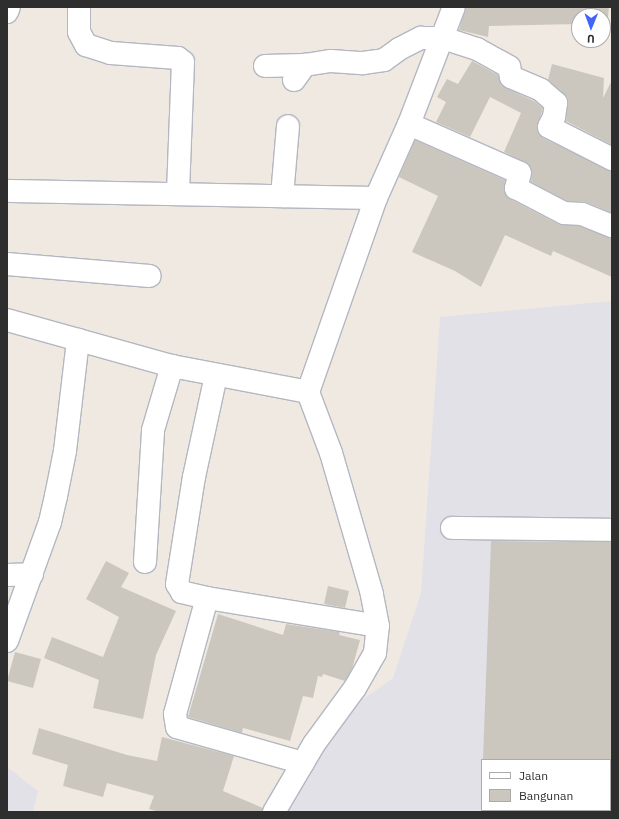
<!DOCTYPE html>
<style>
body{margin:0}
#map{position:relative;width:619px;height:819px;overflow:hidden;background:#efe9e1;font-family:"IBM Plex Sans",sans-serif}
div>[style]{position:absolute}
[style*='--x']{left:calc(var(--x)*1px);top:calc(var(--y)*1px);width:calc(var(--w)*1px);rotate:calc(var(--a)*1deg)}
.industrial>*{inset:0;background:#e3e1e8}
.building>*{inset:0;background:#cbc7bf}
.roads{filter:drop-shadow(1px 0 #b4b7c1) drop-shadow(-1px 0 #b4b7c1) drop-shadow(0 1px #b4b7c1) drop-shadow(0 -1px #b4b7c1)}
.minor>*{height:22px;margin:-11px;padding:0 11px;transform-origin:11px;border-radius:11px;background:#fff}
span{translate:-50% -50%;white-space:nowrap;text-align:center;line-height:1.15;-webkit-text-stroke:3px #fff;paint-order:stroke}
.frame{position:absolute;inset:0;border:8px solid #2e2e2e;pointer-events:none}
.legend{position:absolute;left:481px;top:759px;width:130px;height:52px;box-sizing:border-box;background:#fff;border:1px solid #ababab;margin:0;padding:5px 7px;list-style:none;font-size:12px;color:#2e2e2e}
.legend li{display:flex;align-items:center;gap:8px;height:20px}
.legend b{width:20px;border:1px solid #ababab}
.north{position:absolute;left:571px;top:8px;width:40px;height:40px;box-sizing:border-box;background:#fff;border:1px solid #ababab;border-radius:50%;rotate:181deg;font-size:11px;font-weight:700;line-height:16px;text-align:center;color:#2e2e2e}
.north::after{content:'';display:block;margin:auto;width:14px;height:18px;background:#4264fb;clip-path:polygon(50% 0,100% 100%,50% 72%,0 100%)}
</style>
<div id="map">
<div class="industrial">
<i style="clip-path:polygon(evenodd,612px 301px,612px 812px,279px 812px,329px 723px,393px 678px,421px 593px,440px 317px,612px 301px,482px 760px,610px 760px,610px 810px,482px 810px,482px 760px)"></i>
<i style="clip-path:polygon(7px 767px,38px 791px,33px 812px,7px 812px)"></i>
</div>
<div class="building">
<i style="clip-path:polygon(466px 7px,609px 7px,607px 26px,603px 26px,603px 16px,579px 16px,579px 24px,489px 26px,488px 37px,459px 30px)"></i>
<i style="clip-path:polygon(472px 61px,498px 75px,501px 85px,506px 88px,534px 101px,543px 108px,537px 127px,543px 138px,612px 171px,612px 213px,586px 202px,567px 201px,531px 182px,532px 171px,529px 165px,504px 152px,521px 113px,490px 97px,470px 137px,436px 122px,446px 102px,437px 97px,447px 79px,458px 84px)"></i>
<i style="clip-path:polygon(552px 64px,604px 78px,603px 98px,612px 80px,612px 145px,566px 121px,568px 98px,548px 80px)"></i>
<i style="clip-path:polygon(415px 140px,505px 180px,504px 191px,510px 199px,558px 224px,579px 226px,612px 238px,612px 277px,553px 251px,551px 256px,505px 235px,481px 287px,455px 271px,412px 252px,438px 196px,399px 177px)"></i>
<i style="clip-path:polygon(491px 541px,612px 542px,612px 760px,483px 760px)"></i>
<i style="clip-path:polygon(106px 561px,129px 573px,121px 587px,176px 611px,156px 655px,143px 719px,93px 708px,99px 680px,44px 658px,52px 637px,103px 657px,119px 617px,86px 599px)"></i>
<i style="clip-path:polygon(328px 586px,349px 591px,345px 608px,324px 604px)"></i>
<i style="clip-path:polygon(218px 614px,283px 635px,286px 624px,340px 632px,339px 635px,360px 640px,352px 669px,345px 681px,323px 674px,322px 677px,318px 676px,313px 698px,303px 696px,290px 741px,243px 728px,242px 733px,188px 717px)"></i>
<i style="clip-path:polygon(15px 652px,41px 659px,33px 688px,7px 681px)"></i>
<i style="clip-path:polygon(39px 728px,127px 755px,157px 761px,162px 737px,234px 756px,223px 791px,263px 808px,262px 812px,159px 812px,149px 809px,154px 796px,107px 783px,103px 797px,63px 786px,68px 765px,32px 754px)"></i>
</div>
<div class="roads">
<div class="minor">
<i style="--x:79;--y:7;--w:25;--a:90"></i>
<i style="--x:79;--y:32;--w:15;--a:62"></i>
<i style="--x:86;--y:45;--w:26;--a:18"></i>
<i style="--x:111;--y:53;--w:67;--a:4.3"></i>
<i style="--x:178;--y:58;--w:6;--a:39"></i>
<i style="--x:183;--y:62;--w:132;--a:92.2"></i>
<i style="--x:7;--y:12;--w:5;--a:-68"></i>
<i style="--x:265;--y:66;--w:40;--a:-1.4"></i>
<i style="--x:294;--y:80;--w:19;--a:-54"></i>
<i style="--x:305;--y:65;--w:26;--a:-9"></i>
<i style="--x:331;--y:61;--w:32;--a:4"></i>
<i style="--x:363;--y:63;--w:21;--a:-8"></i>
<i style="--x:384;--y:60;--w:19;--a:-36"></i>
<i style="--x:399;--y:49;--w:25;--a:-27"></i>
<i style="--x:421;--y:38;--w:22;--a:0"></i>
<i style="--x:443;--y:38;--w:36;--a:18"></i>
<i style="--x:477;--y:49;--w:37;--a:29"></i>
<i style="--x:509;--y:67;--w:10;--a:79"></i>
<i style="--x:511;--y:77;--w:33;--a:23"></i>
<i style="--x:541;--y:90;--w:20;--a:41"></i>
<i style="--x:556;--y:103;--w:14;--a:98"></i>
<i style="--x:554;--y:117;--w:11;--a:117"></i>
<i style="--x:549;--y:127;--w:71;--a:26.9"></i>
<i style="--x:409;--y:124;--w:121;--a:23.8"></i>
<i style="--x:520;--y:173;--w:16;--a:105"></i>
<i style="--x:516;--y:188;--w:54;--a:27.5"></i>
<i style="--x:564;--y:213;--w:18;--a:3"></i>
<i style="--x:582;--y:214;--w:32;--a:22"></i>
<i style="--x:7;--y:191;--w:369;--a:1.1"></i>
<i style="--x:282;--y:196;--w:70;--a:-85.1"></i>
<i style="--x:7;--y:264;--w:143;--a:4.8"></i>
<i style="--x:7;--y:320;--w:171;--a:15.6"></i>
<i style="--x:172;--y:366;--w:138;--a:10.8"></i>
<i style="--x:452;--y:528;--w:160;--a:0.7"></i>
<i style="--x:145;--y:562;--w:132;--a:-86.5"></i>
<i style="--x:153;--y:430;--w:67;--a:-73.5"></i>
<i style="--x:7;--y:575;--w:25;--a:-2"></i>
<i style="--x:207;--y:598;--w:26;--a:-167"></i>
<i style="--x:182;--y:592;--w:9;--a:-122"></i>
<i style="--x:177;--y:584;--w:108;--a:-81"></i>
<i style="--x:194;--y:477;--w:104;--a:-77.8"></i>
<i style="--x:7;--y:641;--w:127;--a:-70.1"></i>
<i style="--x:50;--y:522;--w:27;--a:-77"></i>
<i style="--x:56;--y:496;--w:46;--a:-78.7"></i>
<i style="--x:65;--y:451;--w:112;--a:-83.3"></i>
<i style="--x:303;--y:763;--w:131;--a:-164.1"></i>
<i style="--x:177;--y:727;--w:13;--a:-99"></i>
<i style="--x:175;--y:714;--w:120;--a:-74.6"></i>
<i style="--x:207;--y:598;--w:173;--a:9.3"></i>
<i style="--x:274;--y:812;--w:79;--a:-59.5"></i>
<i style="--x:314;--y:744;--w:69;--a:-53.8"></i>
<i style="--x:355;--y:688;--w:40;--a:-60.3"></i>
<i style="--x:375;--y:653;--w:27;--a:-84"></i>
<i style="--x:378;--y:626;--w:33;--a:-101"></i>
<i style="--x:372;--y:594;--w:147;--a:-106.2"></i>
<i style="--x:331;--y:453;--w:65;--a:-110.7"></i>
<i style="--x:308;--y:392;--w:206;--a:-70.7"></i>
<i style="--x:376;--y:198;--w:81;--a:-66"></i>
<i style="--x:409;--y:124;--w:125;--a:-69"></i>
</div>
</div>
<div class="frame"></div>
<ul class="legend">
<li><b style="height:5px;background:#fff"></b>Jalan</li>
<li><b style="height:11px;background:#cbc7bf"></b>Bangunan</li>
</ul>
<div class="north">U</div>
</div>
